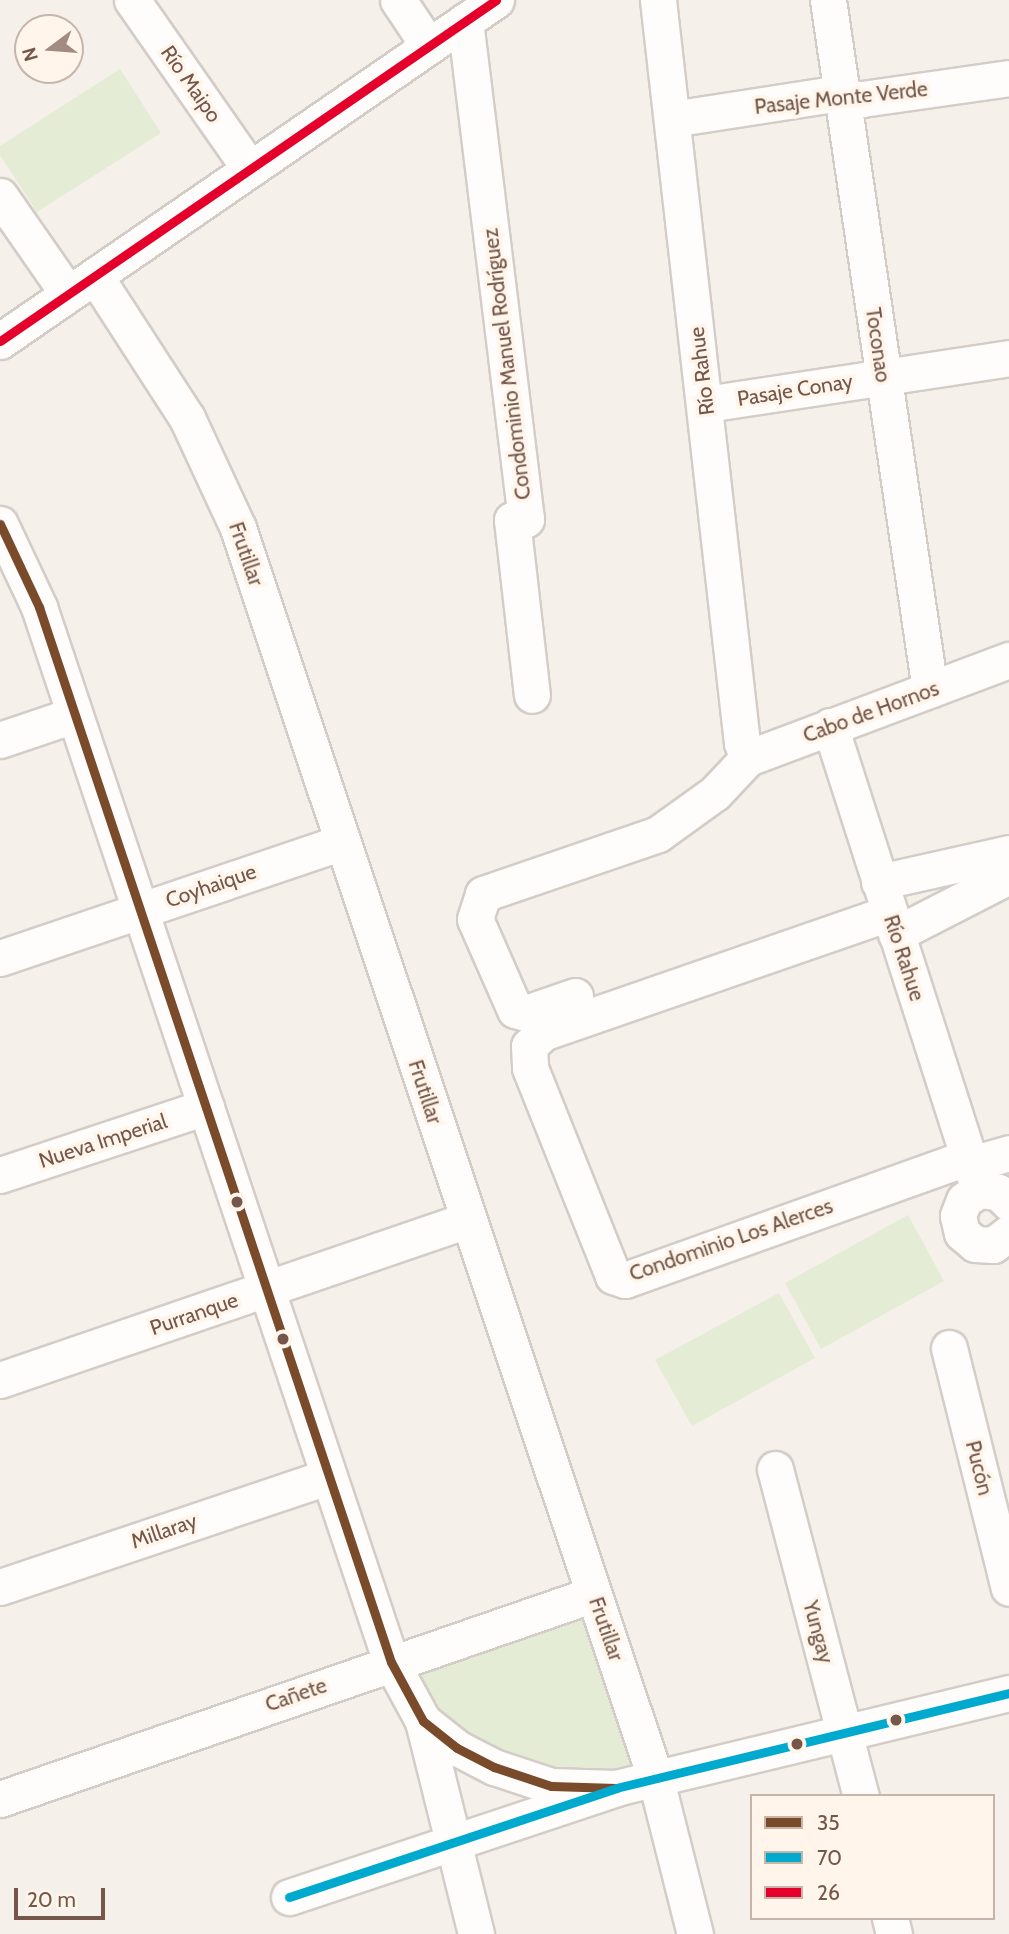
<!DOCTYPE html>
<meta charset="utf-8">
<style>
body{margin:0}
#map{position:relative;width:1009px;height:1934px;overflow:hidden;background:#f6f0ea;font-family:Cabin,sans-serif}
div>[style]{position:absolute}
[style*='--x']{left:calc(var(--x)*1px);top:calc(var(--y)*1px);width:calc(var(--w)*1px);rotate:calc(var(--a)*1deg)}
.green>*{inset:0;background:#e4ecd5}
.roads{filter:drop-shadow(2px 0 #d4ccc7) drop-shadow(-2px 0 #d4ccc7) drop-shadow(0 2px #d4ccc7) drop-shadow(0 -2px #d4ccc7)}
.minor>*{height:35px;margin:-17.5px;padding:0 17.5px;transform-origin:17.5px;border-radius:17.5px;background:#fefdfc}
.bus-1>*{height:9px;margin:-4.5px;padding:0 4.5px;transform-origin:4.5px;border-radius:4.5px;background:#7a4b2a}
.bus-2>*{height:9px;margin:-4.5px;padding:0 4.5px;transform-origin:4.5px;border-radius:4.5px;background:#00a9ce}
.bus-3>*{height:9px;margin:-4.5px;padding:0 4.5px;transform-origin:4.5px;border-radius:4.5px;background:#e4002b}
.dots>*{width:19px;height:19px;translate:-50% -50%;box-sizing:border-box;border:4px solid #fff5ea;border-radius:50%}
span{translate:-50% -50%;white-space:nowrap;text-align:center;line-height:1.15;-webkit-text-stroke:7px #fff5ea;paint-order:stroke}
.street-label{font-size:21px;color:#74564a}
.legend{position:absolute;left:750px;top:1794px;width:245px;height:126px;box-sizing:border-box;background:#fff5ea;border:2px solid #c7b5aa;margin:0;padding:9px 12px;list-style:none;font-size:21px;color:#74564a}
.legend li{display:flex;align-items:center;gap:14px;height:35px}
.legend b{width:35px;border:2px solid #c7b5aa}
.north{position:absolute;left:14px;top:14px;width:70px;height:70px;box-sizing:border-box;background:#fff5ea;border:2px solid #c7b5aa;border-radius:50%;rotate:254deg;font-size:19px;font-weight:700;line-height:28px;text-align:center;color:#74564a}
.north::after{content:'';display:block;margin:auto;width:24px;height:32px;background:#a28c82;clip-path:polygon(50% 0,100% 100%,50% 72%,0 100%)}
.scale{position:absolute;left:14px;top:1888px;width:91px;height:32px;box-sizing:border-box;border:4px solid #74564a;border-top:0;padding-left:9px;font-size:21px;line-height:24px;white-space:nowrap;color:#74564a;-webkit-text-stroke:5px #fff5ea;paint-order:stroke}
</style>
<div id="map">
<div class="green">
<i style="clip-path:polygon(120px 69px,161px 133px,37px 212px,0 155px,0 146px)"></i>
<i style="clip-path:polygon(908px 1215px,944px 1281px,821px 1349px,785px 1283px)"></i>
<i style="clip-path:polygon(779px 1293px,815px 1358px,692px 1426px,655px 1360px)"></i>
<i style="clip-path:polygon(587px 1610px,637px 1767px,562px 1774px,511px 1767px,459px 1734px,435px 1707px,420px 1677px,421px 1667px)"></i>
</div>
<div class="roads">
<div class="minor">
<i style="--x:132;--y:0;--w:206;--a:55.1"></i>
<i style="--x:398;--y:0;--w:54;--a:56.3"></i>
<i style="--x:658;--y:0;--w:748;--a:83.55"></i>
<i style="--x:742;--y:743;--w:16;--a:68"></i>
<i style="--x:748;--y:758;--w:279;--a:-20.6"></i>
<i style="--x:828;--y:0;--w:697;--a:81.59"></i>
<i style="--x:465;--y:21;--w:502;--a:83.02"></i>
<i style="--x:526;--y:519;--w:14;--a:176"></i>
<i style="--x:512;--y:520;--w:176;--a:83.5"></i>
<i style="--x:672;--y:119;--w:157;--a:-8.8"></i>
<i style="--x:827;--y:95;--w:35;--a:7"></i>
<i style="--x:862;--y:99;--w:148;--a:-8.1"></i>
<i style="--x:0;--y:196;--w:119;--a:55.2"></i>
<i style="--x:95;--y:276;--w:169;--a:57.1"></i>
<i style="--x:187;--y:418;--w:121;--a:65.1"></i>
<i style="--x:238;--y:528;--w:1320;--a:71.54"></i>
<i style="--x:656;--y:1780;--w:159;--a:75.8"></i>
<i style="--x:0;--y:341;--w:602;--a:-34.51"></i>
<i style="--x:706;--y:404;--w:306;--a:-8.6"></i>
<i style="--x:0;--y:524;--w:92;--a:64.8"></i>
<i style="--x:39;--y:607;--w:1112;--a:71.55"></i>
<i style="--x:391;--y:1662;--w:67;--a:61.5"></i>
<i style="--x:423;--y:1721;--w:43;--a:38.5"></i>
<i style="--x:457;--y:1748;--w:42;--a:27.2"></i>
<i style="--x:494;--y:1767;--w:60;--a:18.4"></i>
<i style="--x:551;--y:1786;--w:65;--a:1.8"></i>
<i style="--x:830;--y:726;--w:487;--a:72.2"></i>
<i style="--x:0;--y:740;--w:78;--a:-18.7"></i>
<i style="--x:879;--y:882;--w:133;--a:-12.6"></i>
<i style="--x:889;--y:913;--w:366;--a:160.9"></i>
<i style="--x:543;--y:1033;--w:19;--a:137"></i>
<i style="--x:529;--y:1046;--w:22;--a:87"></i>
<i style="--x:530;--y:1068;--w:224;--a:68.2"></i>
<i style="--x:613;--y:1276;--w:13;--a:18"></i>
<i style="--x:625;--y:1280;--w:365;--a:-19.7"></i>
<i style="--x:896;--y:934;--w:127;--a:-27.2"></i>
<i style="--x:0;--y:958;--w:361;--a:-18.7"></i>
<i style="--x:575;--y:996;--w:52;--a:160.9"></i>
<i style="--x:526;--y:1013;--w:11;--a:-165"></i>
<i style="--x:515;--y:1010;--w:99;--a:-113.7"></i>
<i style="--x:475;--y:919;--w:26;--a:-72"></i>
<i style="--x:483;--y:894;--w:185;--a:-18.9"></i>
<i style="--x:658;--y:834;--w:70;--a:-35.7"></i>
<i style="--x:715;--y:793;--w:48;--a:-46.7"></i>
<i style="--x:971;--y:1164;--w:40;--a:-16"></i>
<i style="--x:0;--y:1175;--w:217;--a:-18.3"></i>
<i style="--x:1009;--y:1203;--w:16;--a:-135"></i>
<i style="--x:998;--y:1192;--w:19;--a:-174"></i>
<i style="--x:979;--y:1190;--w:18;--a:146"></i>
<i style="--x:964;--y:1200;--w:17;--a:111"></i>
<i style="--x:958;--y:1216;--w:17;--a:77"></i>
<i style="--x:962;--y:1233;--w:17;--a:40"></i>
<i style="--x:975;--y:1244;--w:18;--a:3"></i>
<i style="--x:993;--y:1245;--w:20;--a:-37"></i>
<i style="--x:949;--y:1348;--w:247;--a:76"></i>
<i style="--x:0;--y:1380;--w:495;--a:-18.9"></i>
<i style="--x:775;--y:1469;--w:338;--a:75.3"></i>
<i style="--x:0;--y:1587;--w:347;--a:-18.6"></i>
<i style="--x:423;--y:1721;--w:219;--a:76"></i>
<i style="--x:0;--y:1799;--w:628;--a:-19.04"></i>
<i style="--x:289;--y:1897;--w:345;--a:-18.4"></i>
<i style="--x:616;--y:1788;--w:404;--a:-13.6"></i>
<i style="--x:890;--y:1918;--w:16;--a:76"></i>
</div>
</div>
<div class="bus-1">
<i style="--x:0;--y:524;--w:92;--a:64.8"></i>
<i style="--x:39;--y:607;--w:1112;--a:71.55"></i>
<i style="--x:391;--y:1662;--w:67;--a:61.5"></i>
<i style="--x:423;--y:1721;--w:43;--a:38.5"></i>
<i style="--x:457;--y:1748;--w:42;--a:27.2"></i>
<i style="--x:494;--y:1767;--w:60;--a:18.4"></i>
<i style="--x:551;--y:1786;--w:65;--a:1.8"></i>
</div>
<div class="bus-2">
<i style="--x:289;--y:1897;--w:345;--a:-18.4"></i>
<i style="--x:616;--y:1788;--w:404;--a:-13.6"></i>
</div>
<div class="bus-3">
<i style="--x:0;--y:341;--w:602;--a:-34.51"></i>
</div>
<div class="dots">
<i style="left:237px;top:1202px;background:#74564a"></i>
<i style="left:283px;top:1339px;background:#74564a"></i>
<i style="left:896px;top:1720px;background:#74564a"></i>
<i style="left:797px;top:1744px;background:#74564a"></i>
</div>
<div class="street-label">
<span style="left:191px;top:84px;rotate:55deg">Río Maipo</span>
<span style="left:841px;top:98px;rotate:-6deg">Pasaje Monte Verde</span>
<span style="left:878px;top:345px;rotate:82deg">Toconao</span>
<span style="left:507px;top:364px;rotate:-97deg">Condominio Manuel Rodríguez</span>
<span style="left:702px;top:371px;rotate:-97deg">Río Rahue</span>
<span style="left:795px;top:390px;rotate:-9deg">Pasaje Conay</span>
<span style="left:246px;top:554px;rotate:71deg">Frutillar</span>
<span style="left:871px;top:712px;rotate:-20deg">Cabo de Hornos</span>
<span style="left:211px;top:886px;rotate:-19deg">Coyhaique</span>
<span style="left:904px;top:958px;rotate:72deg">Río Rahue</span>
<span style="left:425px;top:1092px;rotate:72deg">Frutillar</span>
<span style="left:103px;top:1141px;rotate:-18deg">Nueva Imperial</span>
<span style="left:731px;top:1240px;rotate:-19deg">Condominio Los Alerces</span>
<span style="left:194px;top:1314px;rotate:-19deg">Purranque</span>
<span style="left:979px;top:1468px;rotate:76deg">Pucón</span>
<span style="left:164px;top:1531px;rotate:-19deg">Millaray</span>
<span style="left:606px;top:1629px;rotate:71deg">Frutillar</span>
<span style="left:818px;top:1632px;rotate:75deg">Yungay</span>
<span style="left:296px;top:1695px;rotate:-19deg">Cañete</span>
</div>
<ul class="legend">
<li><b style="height:9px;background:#7a4b2a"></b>35</li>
<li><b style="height:9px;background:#00a9ce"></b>70</li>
<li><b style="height:9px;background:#e4002b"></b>26</li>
</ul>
<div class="north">N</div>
<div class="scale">20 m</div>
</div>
